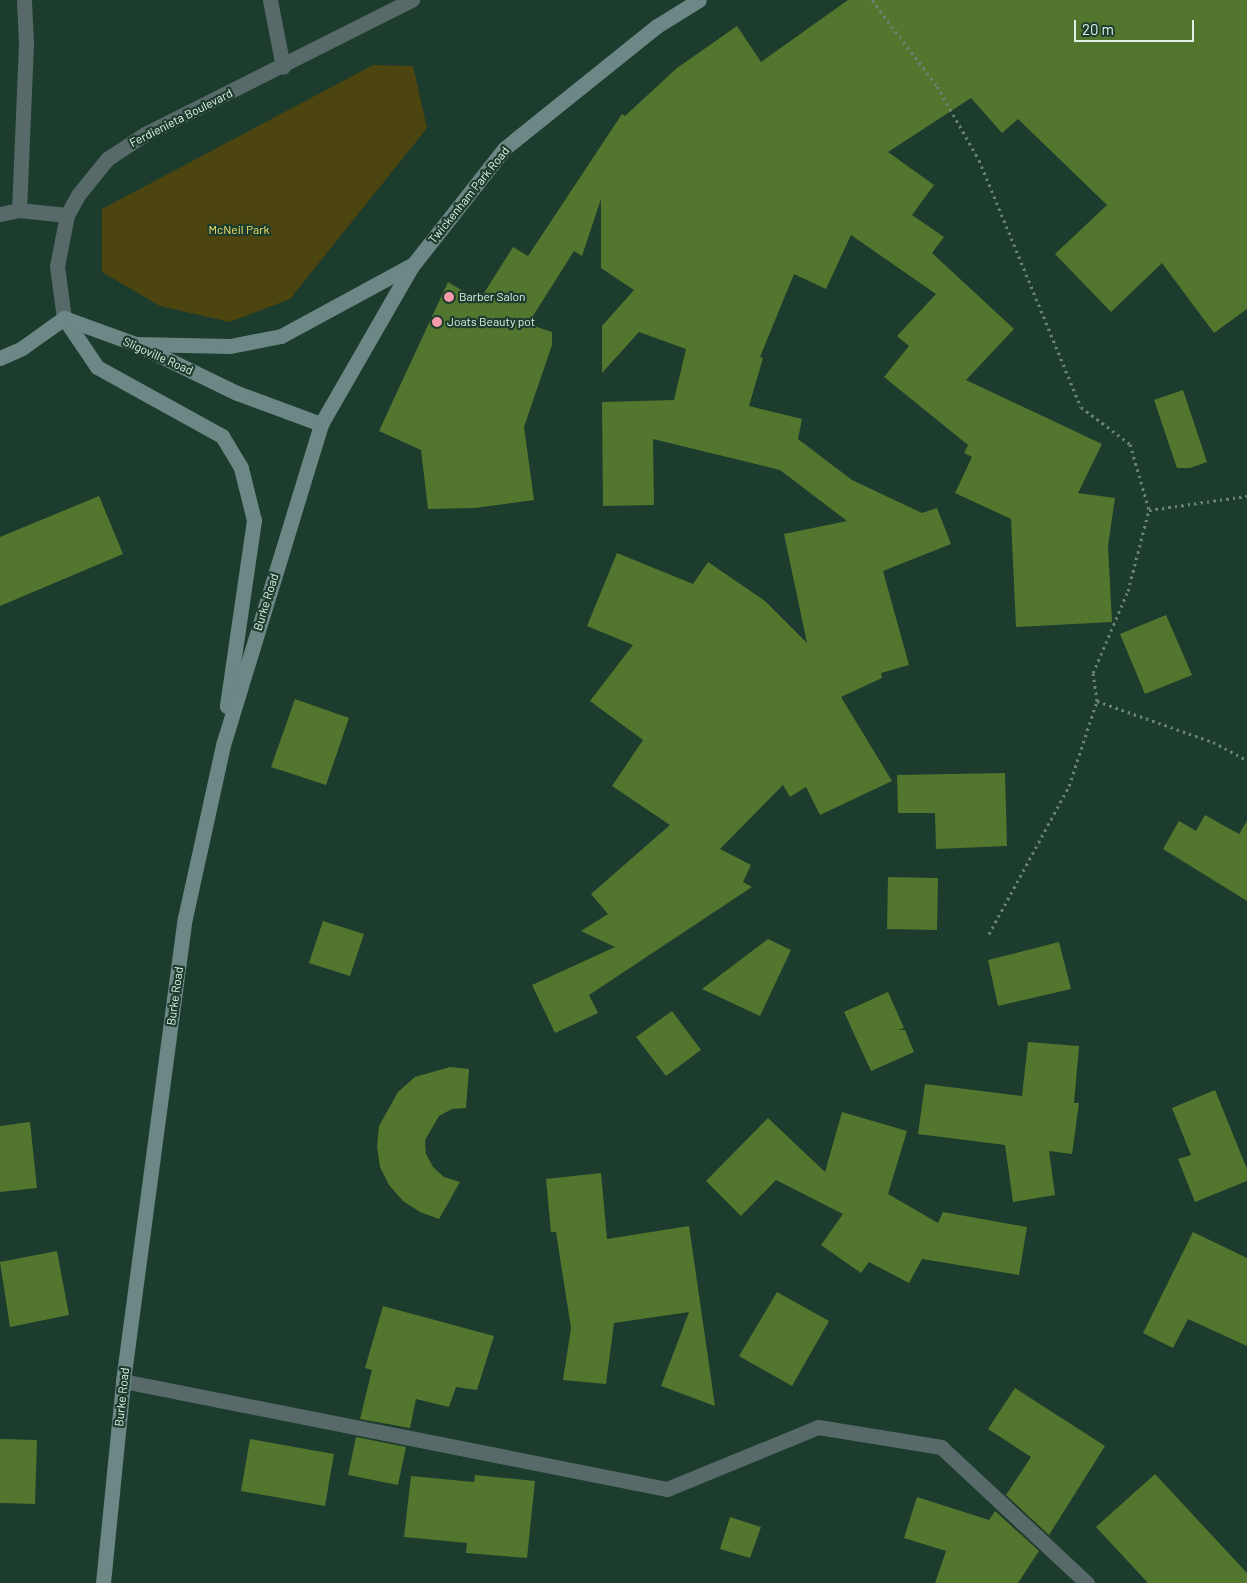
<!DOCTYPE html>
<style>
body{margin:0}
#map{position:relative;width:1247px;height:1583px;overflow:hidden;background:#1c3c2d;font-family:Barlow,sans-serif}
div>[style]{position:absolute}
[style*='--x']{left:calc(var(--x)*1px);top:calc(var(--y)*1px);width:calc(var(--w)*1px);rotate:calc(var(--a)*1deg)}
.green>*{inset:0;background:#4d4510}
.building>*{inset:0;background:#52762e}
.path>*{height:3px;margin-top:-1.5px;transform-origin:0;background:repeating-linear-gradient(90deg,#698376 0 2.5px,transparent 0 6.5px)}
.lane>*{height:15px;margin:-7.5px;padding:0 7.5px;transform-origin:7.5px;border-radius:7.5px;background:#586969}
.street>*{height:15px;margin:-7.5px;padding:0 7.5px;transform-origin:7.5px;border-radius:7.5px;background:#586969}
.secondary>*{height:15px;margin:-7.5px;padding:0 7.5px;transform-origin:7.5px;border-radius:7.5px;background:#6b8786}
.dots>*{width:14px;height:14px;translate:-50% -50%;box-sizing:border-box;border:2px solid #1c3c2d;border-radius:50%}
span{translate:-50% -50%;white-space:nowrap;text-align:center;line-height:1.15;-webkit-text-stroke:4.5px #1c3c2d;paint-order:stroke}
.street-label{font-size:12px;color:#dff1e7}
.park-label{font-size:12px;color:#f2e06a}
.poi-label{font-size:12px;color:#dff1e7}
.left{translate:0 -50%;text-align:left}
.scale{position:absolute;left:1074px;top:20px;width:120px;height:22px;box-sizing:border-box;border:2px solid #dff1e7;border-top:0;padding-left:6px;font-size:15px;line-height:18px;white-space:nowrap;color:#dff1e7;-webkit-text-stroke:4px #1c3c2d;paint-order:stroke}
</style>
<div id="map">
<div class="green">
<i style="clip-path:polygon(373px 65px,413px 66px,427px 128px,290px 299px,230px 322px,160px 306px,102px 272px,102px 209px)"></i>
</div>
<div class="building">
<i style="clip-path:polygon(848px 0,1247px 0,1247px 309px,1214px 333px,1162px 263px,1111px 312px,1055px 254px,1107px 205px,1018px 119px,1002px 133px,971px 98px,888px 152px,934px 185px,912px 215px,944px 237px,932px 253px,1014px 329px,966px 380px,1102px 444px,1078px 493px,1115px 498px,1108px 546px,1112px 622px,1016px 627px,1011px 519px,955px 493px,972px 457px,964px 453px,968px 445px,884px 377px,909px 346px,897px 336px,936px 294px,851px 235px,826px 289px,794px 274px,760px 357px,763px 358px,749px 406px,802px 419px,798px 439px,852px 480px,922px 513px,937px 508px,951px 544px,883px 571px,909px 665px,881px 673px,882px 678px,841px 697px,892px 781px,820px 815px,806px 787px,790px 797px,783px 785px,720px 849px,751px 865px,743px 882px,752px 887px,589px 995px,598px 1013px,555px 1033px,532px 985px,615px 947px,581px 931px,608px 914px,591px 894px,670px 825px,612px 786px,643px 740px,590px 701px,633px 645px,587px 626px,617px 553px,693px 584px,708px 562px,765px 601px,807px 643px,784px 534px,847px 521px,780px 470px,653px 439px,654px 505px,603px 506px,602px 402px,674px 400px,686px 349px,639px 332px,602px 373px,602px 326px,634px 290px,601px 268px,601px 199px,582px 256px,574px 251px,528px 324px,552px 332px,552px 345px,524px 427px,534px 500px,475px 508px,428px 509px,421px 450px,379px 431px,448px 282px,479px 301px,513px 247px,528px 256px,622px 114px,625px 116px,677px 68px,737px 26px,761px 62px)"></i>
<i style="clip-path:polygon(1183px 390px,1207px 462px,1190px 468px,1177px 468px,1154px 400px)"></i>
<i style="clip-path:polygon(99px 496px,123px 554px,0 606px,0 537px)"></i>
<i style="clip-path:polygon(1166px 615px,1192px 675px,1145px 694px,1120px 634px)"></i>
<i style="clip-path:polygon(295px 699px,349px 718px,326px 785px,271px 767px)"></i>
<i style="clip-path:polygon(1005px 773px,1007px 846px,936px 849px,935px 813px,898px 813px,897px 775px)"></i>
<i style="clip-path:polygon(1205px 815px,1239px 834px,1247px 821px,1247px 901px,1163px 849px,1179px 821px,1196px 831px)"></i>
<i style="clip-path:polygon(888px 877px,938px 878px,937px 930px,887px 929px)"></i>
<i style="clip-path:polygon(323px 921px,364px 934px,350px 976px,309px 963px)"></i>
<i style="clip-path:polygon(768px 939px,791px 950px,760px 1016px,702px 989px)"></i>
<i style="clip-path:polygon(1059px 942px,1071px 989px,998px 1006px,988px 960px)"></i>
<i style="clip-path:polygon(888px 992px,904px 1028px,899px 1030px,905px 1030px,914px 1052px,871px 1071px,844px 1012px)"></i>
<i style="clip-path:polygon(672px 1011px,701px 1050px,666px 1076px,636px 1037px)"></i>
<i style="clip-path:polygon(1028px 1042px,1079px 1046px,1074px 1103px,1079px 1103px,1072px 1154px,1049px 1151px,1055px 1195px,1013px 1202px,1005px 1145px,918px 1134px,925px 1084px,1022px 1096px)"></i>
<i style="clip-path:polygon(450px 1067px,469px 1069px,466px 1108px,452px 1109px,439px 1116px,425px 1140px,426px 1154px,433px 1167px,444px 1177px,460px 1182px,439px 1219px,420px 1212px,403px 1201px,389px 1185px,380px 1167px,377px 1147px,379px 1126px,398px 1092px,415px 1077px)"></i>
<i style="clip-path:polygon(1215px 1090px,1247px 1169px,1247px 1181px,1195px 1202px,1178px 1159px,1191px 1155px,1172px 1108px)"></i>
<i style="clip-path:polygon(842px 1112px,907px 1131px,888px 1194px,938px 1223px,943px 1212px,1027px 1227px,1019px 1275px,922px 1259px,909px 1283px,869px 1262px,861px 1273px,821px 1245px,843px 1214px,776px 1180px,741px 1216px,706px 1181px,768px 1118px,825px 1172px)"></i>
<i style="clip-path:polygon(30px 1122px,37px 1188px,0 1192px,0 1126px)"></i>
<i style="clip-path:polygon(601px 1173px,607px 1239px,689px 1226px,715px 1406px,661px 1386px,689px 1312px,614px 1323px,606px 1384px,563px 1380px,571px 1328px,556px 1232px,551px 1232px,546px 1179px)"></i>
<i style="clip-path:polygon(1193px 1232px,1247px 1258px,1247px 1346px,1188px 1319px,1173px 1348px,1143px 1333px)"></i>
<i style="clip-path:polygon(57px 1251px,69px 1315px,10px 1327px,0 1262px)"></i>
<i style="clip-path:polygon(777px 1292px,829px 1321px,792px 1386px,739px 1356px)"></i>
<i style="clip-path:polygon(383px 1306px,494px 1336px,477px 1390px,456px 1387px,449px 1407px,416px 1399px,410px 1428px,360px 1419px,372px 1370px,365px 1368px)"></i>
<i style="clip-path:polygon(1015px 1388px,1105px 1446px,1049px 1535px,1006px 1495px,1031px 1457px,988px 1429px)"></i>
<i style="clip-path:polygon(356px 1437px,406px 1447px,398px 1485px,348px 1475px)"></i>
<i style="clip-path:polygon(0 1439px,37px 1440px,35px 1504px,0 1503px)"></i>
<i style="clip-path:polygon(250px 1439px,334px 1454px,325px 1506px,241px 1491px)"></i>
<i style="clip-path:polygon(1155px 1474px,1247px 1573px,1247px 1583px,1148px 1583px,1096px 1527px)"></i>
<i style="clip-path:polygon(475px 1475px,535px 1481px,527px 1558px,466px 1553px,467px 1543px,404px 1537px,411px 1476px,474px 1482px)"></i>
<i style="clip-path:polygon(917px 1497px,989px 1520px,995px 1511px,1039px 1551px,1018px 1583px,935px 1583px,946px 1551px,904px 1538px)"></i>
<i style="clip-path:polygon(730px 1517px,761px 1527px,750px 1558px,720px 1549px)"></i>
</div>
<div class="path">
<i style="--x:872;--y:0;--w:108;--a:52.9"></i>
<i style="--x:937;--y:86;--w:85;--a:60.4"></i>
<i style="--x:979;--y:160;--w:267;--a:67.6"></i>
<i style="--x:1081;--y:407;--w:61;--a:37.1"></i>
<i style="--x:1130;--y:444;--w:69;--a:73.9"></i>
<i style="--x:1149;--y:510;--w:99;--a:-8.1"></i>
<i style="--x:1097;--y:701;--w:123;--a:19.5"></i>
<i style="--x:1213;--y:742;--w:38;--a:28"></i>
<i style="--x:989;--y:934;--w:168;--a:-61.6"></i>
<i style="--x:1069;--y:786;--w:89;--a:-71.8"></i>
<i style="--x:1097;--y:701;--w:28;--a:-98"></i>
<i style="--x:1093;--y:673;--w:89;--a:-66.9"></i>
<i style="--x:1128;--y:591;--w:84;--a:-75.5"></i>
</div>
<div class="lane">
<i style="--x:19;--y:210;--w:167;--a:-87.6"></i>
<i style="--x:26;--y:43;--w:43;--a:-92.7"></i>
<i style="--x:0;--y:214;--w:19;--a:-12"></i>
<i style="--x:19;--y:210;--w:48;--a:5.9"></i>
</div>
<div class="street">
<i style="--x:270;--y:0;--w:68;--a:79"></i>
<i style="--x:64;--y:318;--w:52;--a:-97.7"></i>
<i style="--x:57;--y:266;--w:52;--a:-78.9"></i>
<i style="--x:67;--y:215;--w:23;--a:-61"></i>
<i style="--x:78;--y:195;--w:46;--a:-51.1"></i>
<i style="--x:107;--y:159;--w:45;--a:-33.3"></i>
<i style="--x:145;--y:134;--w:299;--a:-26.7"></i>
<i style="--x:123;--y:1381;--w:555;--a:11.23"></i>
<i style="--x:667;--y:1489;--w:163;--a:-22.3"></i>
<i style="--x:818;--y:1427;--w:125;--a:9.2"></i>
<i style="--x:941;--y:1447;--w:200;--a:43"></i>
</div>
<div class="secondary">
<i style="--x:64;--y:318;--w:59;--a:56"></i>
<i style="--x:97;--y:367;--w:143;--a:28.9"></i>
<i style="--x:222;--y:436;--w:37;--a:59"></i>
<i style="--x:241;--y:468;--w:54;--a:76"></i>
<i style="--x:254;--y:520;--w:188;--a:98.3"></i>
<i style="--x:64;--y:318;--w:77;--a:19.9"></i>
<i style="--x:136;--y:344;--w:112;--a:25.9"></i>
<i style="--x:237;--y:393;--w:90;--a:20.3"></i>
<i style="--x:136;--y:344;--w:94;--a:1.2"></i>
<i style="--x:230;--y:346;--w:52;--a:-11.1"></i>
<i style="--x:281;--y:336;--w:147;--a:-28.5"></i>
<i style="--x:0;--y:358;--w:24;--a:-24"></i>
<i style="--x:22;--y:348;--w:52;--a:-35.5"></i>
<i style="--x:103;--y:1583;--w:203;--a:-84.3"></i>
<i style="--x:123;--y:1381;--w:467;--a:-82.4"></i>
<i style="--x:185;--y:918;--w:177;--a:-77.6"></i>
<i style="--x:223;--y:745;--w:336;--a:-73"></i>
<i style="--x:321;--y:424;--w:182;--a:-60.1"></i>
<i style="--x:412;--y:266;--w:150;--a:-51.8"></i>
<i style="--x:505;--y:148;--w:195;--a:-38.8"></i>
<i style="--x:657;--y:26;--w:49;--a:-31.8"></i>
</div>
<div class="dots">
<i style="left:449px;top:297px;background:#f39aab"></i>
<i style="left:437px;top:322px;background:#f39aab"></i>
</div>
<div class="street-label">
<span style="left:181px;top:118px;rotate:-27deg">Ferdienieta Boulevard</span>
<span style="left:469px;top:195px;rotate:-51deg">Twickenham Park Road</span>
<span style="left:158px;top:356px;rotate:24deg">Sligoville Road</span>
<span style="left:266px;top:602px;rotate:-73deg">Burke Road</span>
<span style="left:175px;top:996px;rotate:-82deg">Burke Road</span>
<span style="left:122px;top:1397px;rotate:-84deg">Burke Road</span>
</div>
<div class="park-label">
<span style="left:239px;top:230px">McNeil Park</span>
</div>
<div class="poi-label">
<span class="left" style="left:459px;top:297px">Barber Salon</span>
<span class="left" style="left:447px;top:322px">Joats Beauty pot</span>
</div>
<div class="scale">20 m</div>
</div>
